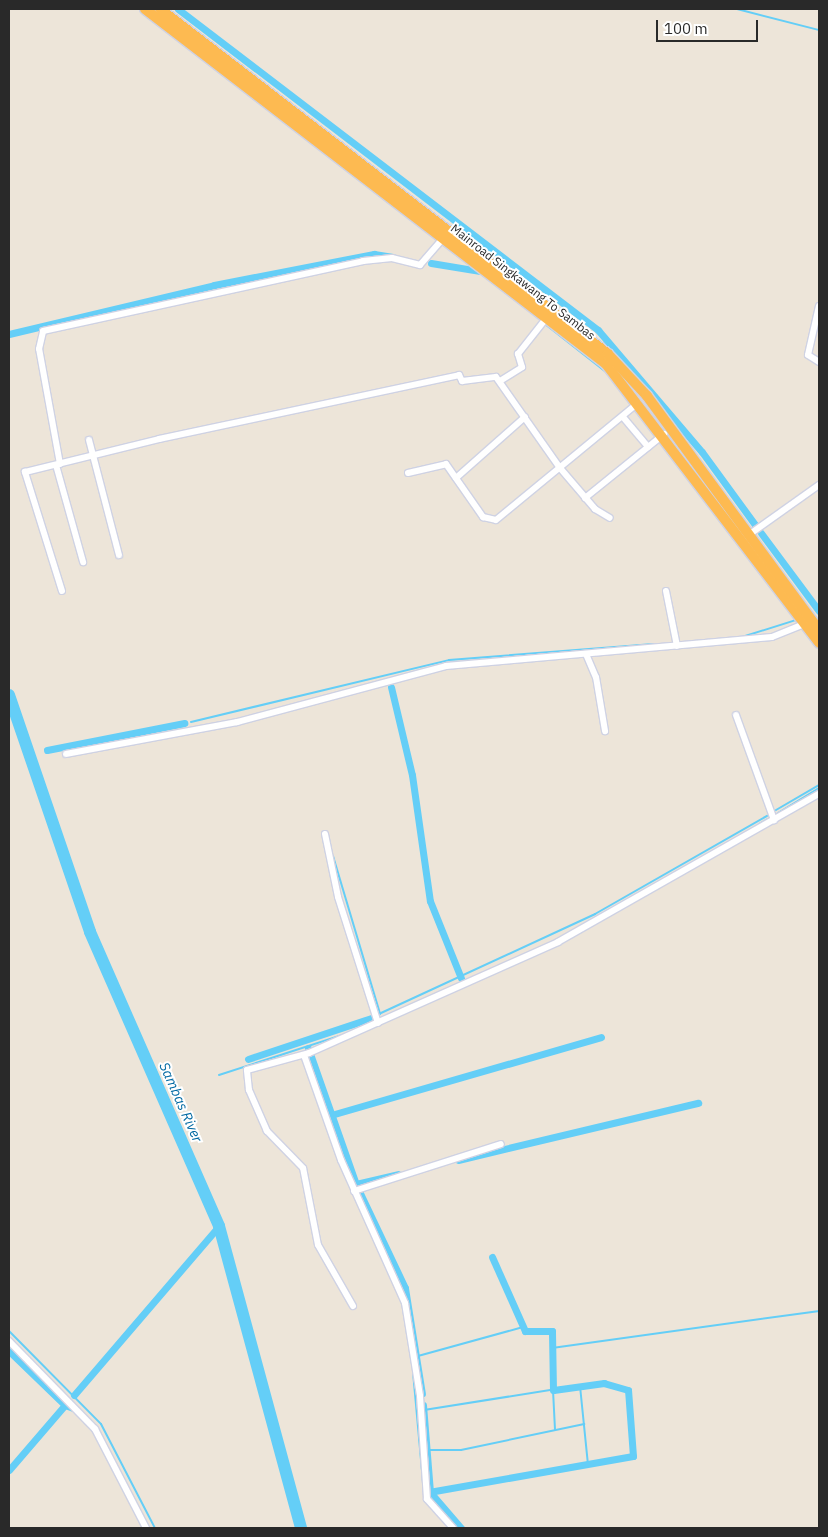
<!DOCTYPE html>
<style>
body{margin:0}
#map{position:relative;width:828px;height:1537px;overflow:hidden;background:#ede5d9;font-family:"IBM Plex Sans",sans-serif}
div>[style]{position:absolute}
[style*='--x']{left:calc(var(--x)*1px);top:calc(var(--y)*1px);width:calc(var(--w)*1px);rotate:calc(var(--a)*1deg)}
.stream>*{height:2px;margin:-1px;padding:0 1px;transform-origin:1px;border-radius:1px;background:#64cef7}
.canal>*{height:7px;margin:-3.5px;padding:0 3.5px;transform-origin:3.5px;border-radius:3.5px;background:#64cef7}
.river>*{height:12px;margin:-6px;padding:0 6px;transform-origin:6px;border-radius:6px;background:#64cef7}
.roads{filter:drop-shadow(1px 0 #cfd2e3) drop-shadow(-1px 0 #cfd2e3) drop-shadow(0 1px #cfd2e3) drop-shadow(0 -1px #cfd2e3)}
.minor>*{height:6px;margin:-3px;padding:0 3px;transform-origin:3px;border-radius:3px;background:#fff}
.trunk>*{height:10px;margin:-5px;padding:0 5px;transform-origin:5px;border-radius:5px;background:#fdba51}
span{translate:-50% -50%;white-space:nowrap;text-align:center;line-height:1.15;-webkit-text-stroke:4px #fff;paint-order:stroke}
.street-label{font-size:12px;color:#292929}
.water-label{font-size:14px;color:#036aa3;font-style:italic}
.frame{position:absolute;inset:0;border:10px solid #292929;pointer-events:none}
.scale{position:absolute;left:656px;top:20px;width:102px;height:22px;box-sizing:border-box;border:2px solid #292929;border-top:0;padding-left:6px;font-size:15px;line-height:18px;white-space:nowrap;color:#292929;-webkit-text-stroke:4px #fff;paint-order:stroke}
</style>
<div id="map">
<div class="stream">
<i style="--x:737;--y:9;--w:85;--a:14.4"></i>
<i style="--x:545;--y:324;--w:78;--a:38.2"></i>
<i style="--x:742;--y:637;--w:57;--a:-17.5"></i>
<i style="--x:191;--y:722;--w:265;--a:-13.5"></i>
<i style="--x:449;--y:660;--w:205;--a:-4.5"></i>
<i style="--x:776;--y:810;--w:50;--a:-30.2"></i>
<i style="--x:778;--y:813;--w:48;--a:-31.4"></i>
<i style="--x:759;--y:824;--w:10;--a:-29"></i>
<i style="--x:333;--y:856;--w:165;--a:73.4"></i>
<i style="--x:381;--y:1013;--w:236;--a:-24.8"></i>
<i style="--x:595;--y:914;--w:198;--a:-29.7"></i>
<i style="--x:219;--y:1075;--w:133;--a:-18"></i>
<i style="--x:9;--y:1331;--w:131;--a:45.3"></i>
<i style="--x:101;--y:1424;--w:117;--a:62.6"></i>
<i style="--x:552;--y:1348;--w:270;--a:-7.9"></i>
<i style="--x:418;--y:1356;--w:109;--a:-15.4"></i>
<i style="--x:413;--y:1372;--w:122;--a:84.8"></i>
<i style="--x:580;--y:1386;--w:79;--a:84.2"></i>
<i style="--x:553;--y:1390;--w:40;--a:87.1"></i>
<i style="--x:424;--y:1410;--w:134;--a:-9"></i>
<i style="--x:427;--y:1450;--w:34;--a:0"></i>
<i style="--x:461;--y:1450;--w:126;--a:-11.9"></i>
</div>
<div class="canal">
<i style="--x:178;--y:9;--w:529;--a:37.39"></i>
<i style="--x:598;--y:330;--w:160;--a:49.6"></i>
<i style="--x:702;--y:452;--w:92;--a:53.9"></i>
<i style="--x:431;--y:263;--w:50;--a:9.3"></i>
<i style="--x:9;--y:334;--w:211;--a:-13.4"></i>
<i style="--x:214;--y:285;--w:163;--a:-11"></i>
<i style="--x:374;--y:254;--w:19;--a:9"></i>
<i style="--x:761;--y:533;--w:97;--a:53.4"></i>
<i style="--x:391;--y:687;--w:90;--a:76.6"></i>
<i style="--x:412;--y:775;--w:127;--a:81.9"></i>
<i style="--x:430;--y:901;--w:83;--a:68.1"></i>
<i style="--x:47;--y:750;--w:140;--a:-11.1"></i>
<i style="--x:308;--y:1048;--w:144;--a:70.6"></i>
<i style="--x:356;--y:1184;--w:43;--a:-13.4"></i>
<i style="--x:248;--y:1059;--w:130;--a:-18.4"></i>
<i style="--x:331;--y:1115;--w:281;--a:-16.1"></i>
<i style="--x:458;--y:1160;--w:247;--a:-13.4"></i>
<i style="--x:359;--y:1191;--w:107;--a:64.6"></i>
<i style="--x:405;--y:1288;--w:107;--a:80.9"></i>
<i style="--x:9;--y:1351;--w:78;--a:44"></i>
<i style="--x:65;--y:1405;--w:12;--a:20"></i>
<i style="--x:74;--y:1395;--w:223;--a:-49.4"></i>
<i style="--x:423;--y:1405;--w:87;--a:85.4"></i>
<i style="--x:430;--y:1492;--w:48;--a:49.3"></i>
<i style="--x:9;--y:1470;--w:86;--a:-49.3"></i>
<i style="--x:429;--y:1492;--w:207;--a:-10"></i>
<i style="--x:633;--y:1456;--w:66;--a:-94.3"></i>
<i style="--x:628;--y:1390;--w:25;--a:-164"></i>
<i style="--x:604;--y:1383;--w:51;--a:172.2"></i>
<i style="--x:553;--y:1390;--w:59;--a:-91"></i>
<i style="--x:552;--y:1331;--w:27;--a:180"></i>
<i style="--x:525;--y:1331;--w:81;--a:-114"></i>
</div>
<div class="river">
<i style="--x:9;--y:695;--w:250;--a:71.1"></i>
<i style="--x:90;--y:932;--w:321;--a:66.3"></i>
<i style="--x:219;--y:1226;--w:313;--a:74.8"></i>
</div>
<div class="roads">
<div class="minor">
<i style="--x:819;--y:306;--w:50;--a:102.7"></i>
<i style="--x:808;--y:355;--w:13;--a:32"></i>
<i style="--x:500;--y:381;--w:26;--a:-32"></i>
<i style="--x:522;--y:367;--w:14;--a:-107"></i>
<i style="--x:518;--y:354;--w:48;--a:-51.7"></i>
<i style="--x:623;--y:417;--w:39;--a:50"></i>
<i style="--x:89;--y:440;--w:119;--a:75.4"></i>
<i style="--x:60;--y:464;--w:117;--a:-100.3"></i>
<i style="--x:39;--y:349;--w:18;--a:-77"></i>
<i style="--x:43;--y:331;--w:328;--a:-12.3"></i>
<i style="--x:363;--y:261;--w:29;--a:-6"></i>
<i style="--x:392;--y:258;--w:29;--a:14"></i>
<i style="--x:420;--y:265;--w:37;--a:-49"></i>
<i style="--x:56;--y:465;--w:101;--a:74.4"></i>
<i style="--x:408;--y:473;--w:39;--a:-13"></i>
<i style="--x:446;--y:464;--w:65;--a:55.1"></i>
<i style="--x:483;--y:517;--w:13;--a:13"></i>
<i style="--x:496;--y:520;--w:184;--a:-39.5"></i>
<i style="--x:456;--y:478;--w:92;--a:-41.5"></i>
<i style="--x:585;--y:498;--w:102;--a:-39"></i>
<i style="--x:750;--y:534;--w:85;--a:-35.4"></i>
<i style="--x:62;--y:591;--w:125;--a:-107.3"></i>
<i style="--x:25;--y:472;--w:138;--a:-13.8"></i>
<i style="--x:159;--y:439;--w:307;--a:-12"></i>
<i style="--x:459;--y:375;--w:7;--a:63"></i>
<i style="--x:462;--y:381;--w:34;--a:-7"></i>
<i style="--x:496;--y:377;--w:111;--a:54.9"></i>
<i style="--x:560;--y:468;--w:54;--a:49.5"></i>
<i style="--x:595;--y:509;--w:17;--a:31"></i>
<i style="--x:666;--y:591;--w:56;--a:78.7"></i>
<i style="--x:586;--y:654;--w:25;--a:67"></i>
<i style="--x:596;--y:677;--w:55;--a:80.5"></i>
<i style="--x:736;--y:715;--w:112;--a:70.1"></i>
<i style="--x:66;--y:754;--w:174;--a:-10.6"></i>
<i style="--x:237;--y:722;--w:216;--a:-15"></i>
<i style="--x:446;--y:666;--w:327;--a:-5.1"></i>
<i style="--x:772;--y:637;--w:35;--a:-22"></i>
<i style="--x:325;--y:834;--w:64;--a:78.3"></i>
<i style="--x:338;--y:897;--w:132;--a:72.4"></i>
<i style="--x:304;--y:1055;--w:111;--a:70.6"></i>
<i style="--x:341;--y:1160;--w:157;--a:65.9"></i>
<i style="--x:405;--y:1303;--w:94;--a:80.8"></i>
<i style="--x:420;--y:1396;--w:103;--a:86.1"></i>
<i style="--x:427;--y:1499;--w:39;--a:48"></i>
<i style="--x:354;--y:1191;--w:154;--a:-17.7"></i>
<i style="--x:353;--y:1306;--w:70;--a:-119.8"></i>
<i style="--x:318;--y:1245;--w:78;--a:-101"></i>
<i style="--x:303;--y:1168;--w:52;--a:-134.2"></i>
<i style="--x:267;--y:1131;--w:45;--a:-113.7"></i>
<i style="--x:249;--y:1090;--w:20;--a:-96"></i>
<i style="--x:247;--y:1070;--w:64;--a:-15.3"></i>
<i style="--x:309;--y:1053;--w:273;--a:-24"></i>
<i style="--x:558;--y:942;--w:300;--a:-29.6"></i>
<i style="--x:9;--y:1341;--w:123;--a:45.7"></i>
<i style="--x:95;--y:1429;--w:111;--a:62.7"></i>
</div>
<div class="trunk">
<i style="--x:145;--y:9;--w:582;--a:37.6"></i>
<i style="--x:606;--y:364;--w:351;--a:52.6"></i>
<i style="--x:160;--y:9;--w:565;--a:37.6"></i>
<i style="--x:608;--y:354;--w:57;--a:47.1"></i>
<i style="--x:647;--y:396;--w:290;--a:53.7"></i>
</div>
</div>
<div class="street-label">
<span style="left:523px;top:282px;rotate:38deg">Mainroad Singkawang To Sambas</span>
</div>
<div class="water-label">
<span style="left:181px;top:1102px;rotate:66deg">Sambas River</span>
</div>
<div class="frame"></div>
<div class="scale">100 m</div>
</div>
